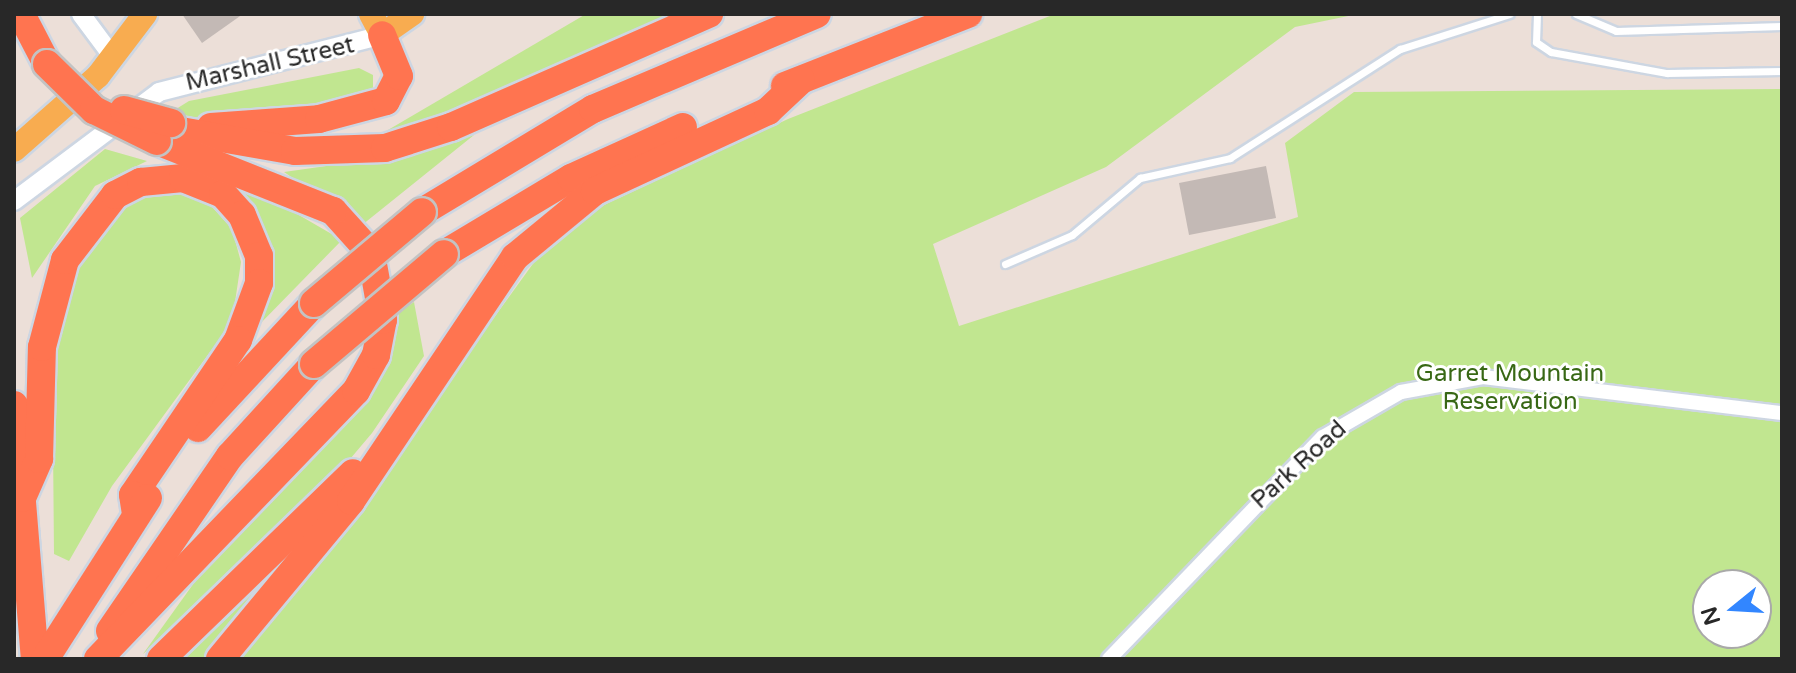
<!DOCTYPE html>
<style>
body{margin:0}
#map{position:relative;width:1796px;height:673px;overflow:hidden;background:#ecdfd8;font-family:"Varela Round",sans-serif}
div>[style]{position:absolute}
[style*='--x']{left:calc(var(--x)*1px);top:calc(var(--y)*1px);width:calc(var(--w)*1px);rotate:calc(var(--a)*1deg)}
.green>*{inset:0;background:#c1e690}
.building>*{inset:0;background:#c3b9b5}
.roads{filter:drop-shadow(2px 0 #cdd6e2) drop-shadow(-2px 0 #cdd6e2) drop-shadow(0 2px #cdd6e2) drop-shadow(0 -2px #cdd6e2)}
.service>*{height:7px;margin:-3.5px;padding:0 3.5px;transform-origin:3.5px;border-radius:3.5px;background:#fff}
.minor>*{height:14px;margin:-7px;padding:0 7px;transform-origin:7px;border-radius:7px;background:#fff}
.tertiary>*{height:18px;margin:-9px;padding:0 9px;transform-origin:9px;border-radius:9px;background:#fff}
.primary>*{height:24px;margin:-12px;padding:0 12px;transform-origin:12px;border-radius:12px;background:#f8ac50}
.motorway>*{height:28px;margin:-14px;padding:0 14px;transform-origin:14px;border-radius:14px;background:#ff7450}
.bridges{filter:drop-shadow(2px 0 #c3c3c3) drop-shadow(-2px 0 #c3c3c3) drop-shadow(0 2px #c3c3c3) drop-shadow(0 -2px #c3c3c3)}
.motorway-bridge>*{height:28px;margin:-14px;padding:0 14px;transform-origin:14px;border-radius:14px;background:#ff7450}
span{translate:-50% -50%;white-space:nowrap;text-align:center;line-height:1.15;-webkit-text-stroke:6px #fff;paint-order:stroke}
.street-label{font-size:24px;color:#282828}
.park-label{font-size:24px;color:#386815}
.frame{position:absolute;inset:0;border:16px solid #282828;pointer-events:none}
.north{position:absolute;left:1692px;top:569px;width:80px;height:80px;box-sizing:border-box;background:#fff;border:2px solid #a9a9a9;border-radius:50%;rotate:252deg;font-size:22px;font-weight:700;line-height:32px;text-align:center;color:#282828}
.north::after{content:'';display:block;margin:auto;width:28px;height:36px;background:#3286ff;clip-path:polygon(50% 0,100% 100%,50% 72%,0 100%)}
</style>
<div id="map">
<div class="green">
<i style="clip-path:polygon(586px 14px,683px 14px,431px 123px,376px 137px)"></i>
<i style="clip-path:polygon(evenodd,1055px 14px,1358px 14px,1295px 27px,1106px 167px,933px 244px,959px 326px,1298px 217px,1285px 143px,1354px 92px,1782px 89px,1782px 659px,231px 659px,338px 533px,561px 225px,788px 119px,1055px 14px,1708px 585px,1756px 585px,1756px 633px,1708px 633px,1708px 585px)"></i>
<i style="clip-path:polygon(359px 68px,373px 75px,373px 94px,320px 109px,229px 122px,168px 114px,189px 101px)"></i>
<i style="clip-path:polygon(474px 135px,362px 225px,284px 172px,390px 157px)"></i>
<i style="clip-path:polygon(105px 149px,147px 161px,95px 186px,32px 278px,20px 218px)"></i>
<i style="clip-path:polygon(247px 185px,342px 240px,256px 328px,268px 242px,231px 188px)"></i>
<i style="clip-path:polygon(165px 189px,205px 199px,232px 229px,241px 262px,232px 322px,112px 486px,69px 561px,54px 554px,52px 332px,83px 240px,119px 198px)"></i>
<i style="clip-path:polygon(414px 302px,424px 356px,372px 433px,329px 484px,143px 654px,209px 562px,378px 377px,387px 320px)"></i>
<i style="clip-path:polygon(247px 593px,256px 596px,205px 659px,179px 659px)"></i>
</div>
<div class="building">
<i style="clip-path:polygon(182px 14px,243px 14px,202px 43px)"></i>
<i style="clip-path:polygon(1266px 166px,1276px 218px,1189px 235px,1179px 183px)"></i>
</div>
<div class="roads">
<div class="service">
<i style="--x:1537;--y:14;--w:28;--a:92"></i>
<i style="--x:1536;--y:42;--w:18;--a:34"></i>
<i style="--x:1551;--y:52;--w:118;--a:10.3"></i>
<i style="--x:1667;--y:73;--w:115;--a:-1"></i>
<i style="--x:1576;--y:14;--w:43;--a:23"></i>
<i style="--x:1616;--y:31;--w:166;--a:-1.7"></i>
<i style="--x:1005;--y:264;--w:73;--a:-23.4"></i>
<i style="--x:1072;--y:235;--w:89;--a:-40"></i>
<i style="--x:1140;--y:178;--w:92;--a:-12.5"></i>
<i style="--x:1230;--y:158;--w:202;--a:-32.7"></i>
<i style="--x:1400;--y:49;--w:115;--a:-17.7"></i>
</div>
<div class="minor">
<i style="--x:1109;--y:659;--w:308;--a:-46.1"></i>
<i style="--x:1323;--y:437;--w:90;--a:-30"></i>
<i style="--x:1401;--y:392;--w:83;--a:-10.4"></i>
<i style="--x:1483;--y:377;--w:301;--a:6.9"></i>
</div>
<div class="tertiary">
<i style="--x:81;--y:14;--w:54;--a:53.3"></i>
<i style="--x:14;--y:201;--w:181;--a:-36.9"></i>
<i style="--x:159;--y:92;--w:230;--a:-14.3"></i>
</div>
<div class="primary">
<i style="--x:371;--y:14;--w:24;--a:62"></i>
<i style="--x:382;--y:35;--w:37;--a:-35"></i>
<i style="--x:14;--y:150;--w:112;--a:-41.4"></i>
<i style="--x:98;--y:76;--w:78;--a:-52.8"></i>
</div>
<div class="motorway">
<i style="--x:21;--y:14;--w:56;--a:62.5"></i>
<i style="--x:785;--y:86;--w:197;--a:-21.5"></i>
<i style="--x:211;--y:127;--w:108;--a:-4.2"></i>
<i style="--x:319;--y:119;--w:69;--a:-15"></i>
<i style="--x:386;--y:101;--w:28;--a:-63"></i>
<i style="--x:399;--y:76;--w:44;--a:-112.5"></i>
<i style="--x:175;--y:130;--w:122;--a:9.9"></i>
<i style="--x:295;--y:151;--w:90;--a:-1.9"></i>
<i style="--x:385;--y:148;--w:69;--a:-17.7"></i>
<i style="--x:451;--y:127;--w:282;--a:-23.7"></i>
<i style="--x:422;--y:212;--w:200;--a:-31.1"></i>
<i style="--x:593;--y:109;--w:243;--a:-23"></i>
<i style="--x:444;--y:254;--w:148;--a:-30.9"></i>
<i style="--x:571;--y:178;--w:123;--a:-24.5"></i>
<i style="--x:14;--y:405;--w:255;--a:85.3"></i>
<i style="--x:198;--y:428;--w:171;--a:-47.1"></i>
<i style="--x:22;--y:498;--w:43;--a:-66.4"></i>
<i style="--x:39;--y:459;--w:112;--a:-88.5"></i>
<i style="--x:42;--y:347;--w:90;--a:-75.2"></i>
<i style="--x:65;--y:260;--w:82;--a:-52.4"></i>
<i style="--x:115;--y:195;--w:29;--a:-27"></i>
<i style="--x:141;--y:182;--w:42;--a:-5.4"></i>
<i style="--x:183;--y:178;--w:43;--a:21.8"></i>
<i style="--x:223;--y:194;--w:28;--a:48"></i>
<i style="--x:242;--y:215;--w:44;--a:67.5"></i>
<i style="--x:259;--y:256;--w:27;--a:90"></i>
<i style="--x:259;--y:283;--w:61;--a:110.2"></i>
<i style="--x:238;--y:340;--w:187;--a:124.1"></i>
<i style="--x:133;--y:495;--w:19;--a:81"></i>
<i style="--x:110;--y:631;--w:212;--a:-55.6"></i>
<i style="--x:230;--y:456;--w:125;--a:-47.6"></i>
<i style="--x:45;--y:659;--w:191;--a:-57.4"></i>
<i style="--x:98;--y:659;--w:372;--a:-46.1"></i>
<i style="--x:356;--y:391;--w:41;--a:-60.9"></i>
<i style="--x:376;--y:355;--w:36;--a:-79"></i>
<i style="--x:383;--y:320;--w:68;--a:-100.2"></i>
<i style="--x:371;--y:253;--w:57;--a:-132.1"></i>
<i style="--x:333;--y:211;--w:189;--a:-158.3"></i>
<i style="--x:161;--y:659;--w:267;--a:-44.1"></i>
<i style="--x:220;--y:659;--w:205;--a:-50.3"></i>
<i style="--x:351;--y:501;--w:294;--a:-56.1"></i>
<i style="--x:515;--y:257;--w:104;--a:-39.5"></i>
<i style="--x:595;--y:191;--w:191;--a:-24.8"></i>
<i style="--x:768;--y:111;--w:45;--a:-43.2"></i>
</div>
</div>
<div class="bridges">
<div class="motorway-bridge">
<i style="--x:47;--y:64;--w:66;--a:44.4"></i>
<i style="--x:94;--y:110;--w:70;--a:26.2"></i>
<i style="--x:124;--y:110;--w:49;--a:15.5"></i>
<i style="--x:314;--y:303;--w:141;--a:-40.1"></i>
<i style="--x:314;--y:364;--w:170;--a:-40.2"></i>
</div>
</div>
<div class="street-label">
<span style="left:270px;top:64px;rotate:-13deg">Marshall Street</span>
<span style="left:1299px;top:465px;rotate:-42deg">Park Road</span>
</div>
<div class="park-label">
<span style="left:1510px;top:388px">Garret Mountain<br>Reservation</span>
</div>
<div class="frame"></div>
<div class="north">N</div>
</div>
